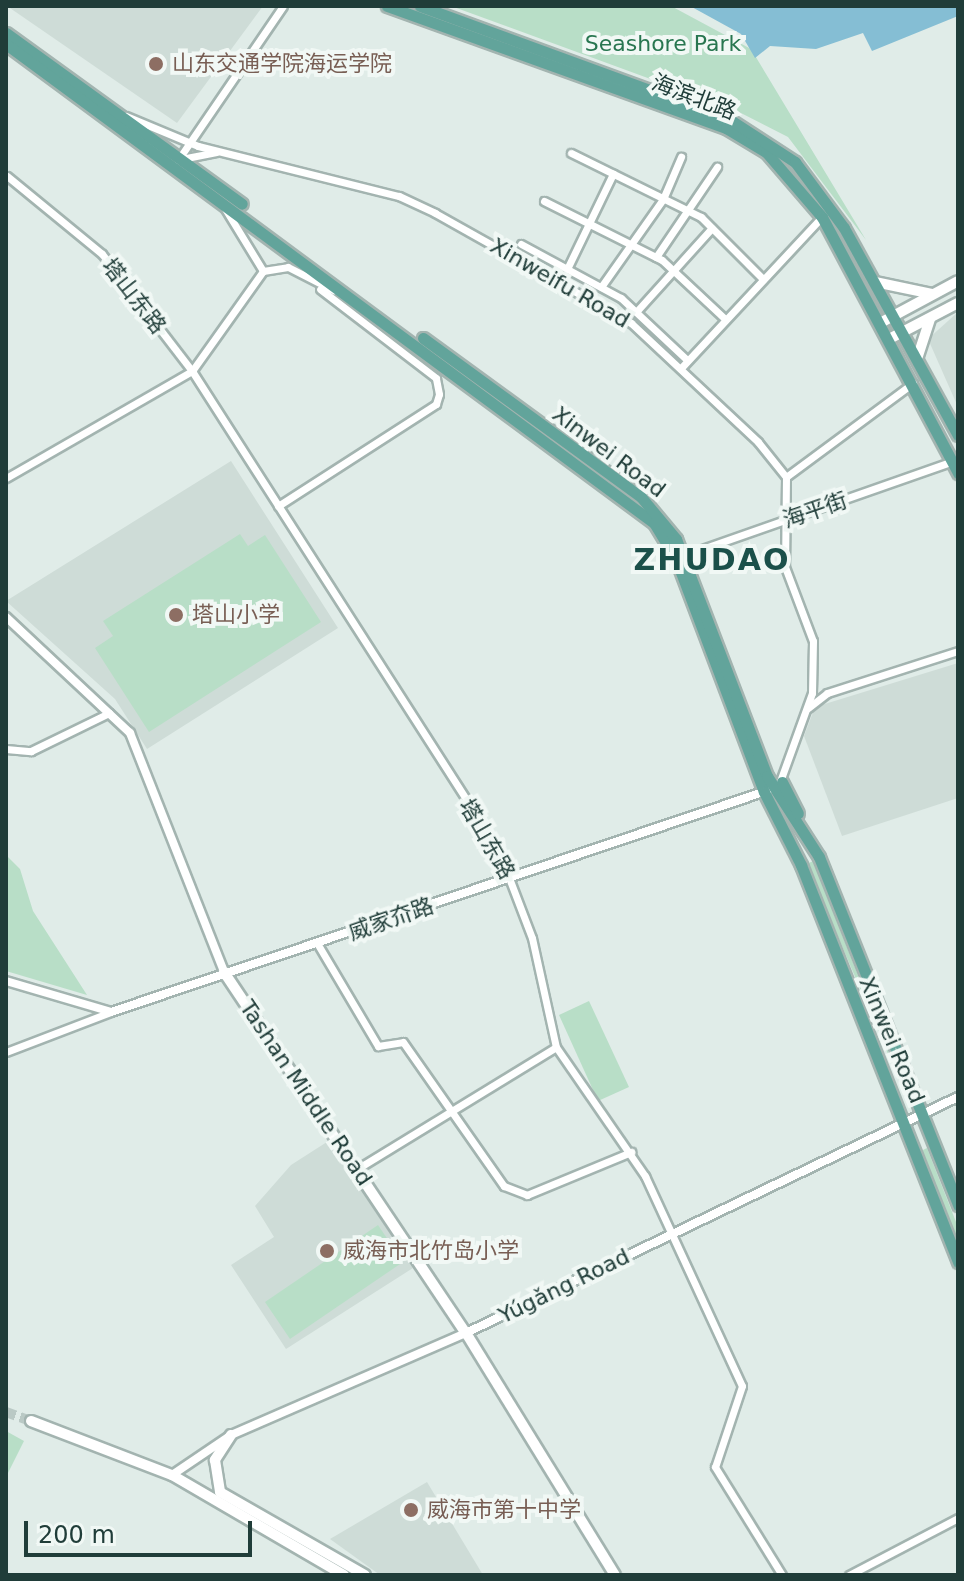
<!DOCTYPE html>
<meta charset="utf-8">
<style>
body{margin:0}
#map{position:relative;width:964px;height:1581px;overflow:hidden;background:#e0ece8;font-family:"DejaVu Sans","Noto Sans SC",sans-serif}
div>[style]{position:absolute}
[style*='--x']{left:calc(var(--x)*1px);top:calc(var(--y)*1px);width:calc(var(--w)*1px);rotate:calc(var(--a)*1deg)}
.built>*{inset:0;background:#cedcd7}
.green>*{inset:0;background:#b8dec7}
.water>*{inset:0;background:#85bed4}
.secondary-tunnel>*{height:10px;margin-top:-5px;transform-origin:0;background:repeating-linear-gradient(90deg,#bac9c5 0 10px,transparent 0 15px)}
.roads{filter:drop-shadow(2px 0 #a3b4b0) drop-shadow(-2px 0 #a3b4b0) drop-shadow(0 2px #a3b4b0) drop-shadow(0 -2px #a3b4b0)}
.minor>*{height:7px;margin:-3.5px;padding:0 3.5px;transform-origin:3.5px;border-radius:3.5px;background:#fff}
.tertiary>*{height:8px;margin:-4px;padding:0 4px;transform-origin:4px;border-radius:4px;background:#fff}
.secondary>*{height:10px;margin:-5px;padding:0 5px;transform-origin:5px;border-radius:5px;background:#fff}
.primary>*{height:11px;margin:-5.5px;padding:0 5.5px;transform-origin:5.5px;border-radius:5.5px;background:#62a49b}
.dots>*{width:22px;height:22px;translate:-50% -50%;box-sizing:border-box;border:4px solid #f1f8f5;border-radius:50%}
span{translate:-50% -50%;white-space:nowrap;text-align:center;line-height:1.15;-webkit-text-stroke:8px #f1f8f5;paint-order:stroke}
.park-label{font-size:22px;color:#287650}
.education-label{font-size:22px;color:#785e54}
.left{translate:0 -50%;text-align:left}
.street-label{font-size:22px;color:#203d39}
.district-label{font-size:30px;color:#1b504a;font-weight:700;letter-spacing:2px}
.frame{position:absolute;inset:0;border:8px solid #203d39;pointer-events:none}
.scale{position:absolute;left:24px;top:1521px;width:228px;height:36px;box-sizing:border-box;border:4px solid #203d39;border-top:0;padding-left:10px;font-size:24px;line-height:28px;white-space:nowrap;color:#203d39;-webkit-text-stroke:6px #f1f8f5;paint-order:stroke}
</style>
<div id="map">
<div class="built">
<i style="clip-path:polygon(7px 6px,263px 6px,177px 123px)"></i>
<i style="clip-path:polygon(958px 312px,958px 407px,928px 339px)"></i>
<i style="clip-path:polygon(231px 461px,338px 628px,147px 749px,115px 699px,6px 601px)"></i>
<i style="clip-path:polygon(958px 663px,958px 798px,842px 836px,804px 736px,815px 707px)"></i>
<i style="clip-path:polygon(330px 1140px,413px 1268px,286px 1349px,231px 1265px,274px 1237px,255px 1206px,291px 1165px)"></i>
<i style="clip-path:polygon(427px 1482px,483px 1575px,380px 1575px,330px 1539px)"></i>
</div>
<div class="green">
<i style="clip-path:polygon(451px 6px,671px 6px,751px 49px,866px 240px,788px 137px,735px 110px)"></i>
<i style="clip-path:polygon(240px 534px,248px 546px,265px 535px,321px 622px,149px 732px,95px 648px,113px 636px,103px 621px)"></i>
<i style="clip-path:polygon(6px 855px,20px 869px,33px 911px,87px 995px,6px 971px)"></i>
<i style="clip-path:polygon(813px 861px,905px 1094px,807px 864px)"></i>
<i style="clip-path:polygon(589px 1001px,629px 1087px,598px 1101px,559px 1015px)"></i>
<i style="clip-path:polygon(927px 1148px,958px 1227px,958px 1243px,921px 1151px)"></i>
<i style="clip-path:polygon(378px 1225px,403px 1262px,290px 1339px,265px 1302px)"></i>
<i style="clip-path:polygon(6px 1431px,24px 1441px,6px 1477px)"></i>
</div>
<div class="water">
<i style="clip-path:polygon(690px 6px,958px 6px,958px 16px,872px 51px,863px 33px,816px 49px,770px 46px,755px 58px,741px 34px)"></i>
</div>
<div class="secondary-tunnel">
<i style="--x:6;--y:1412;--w:27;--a:20"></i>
</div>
<div class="roads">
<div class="minor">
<i style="--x:126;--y:116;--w:78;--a:22.6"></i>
<i style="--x:198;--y:146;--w:207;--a:14"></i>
<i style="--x:399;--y:196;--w:40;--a:25"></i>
<i style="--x:435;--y:213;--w:225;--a:29.3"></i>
<i style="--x:631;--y:323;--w:174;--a:43.1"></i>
<i style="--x:758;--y:442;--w:45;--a:51.3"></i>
<i style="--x:786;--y:477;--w:90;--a:90.6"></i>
<i style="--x:785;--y:567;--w:79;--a:69.3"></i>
<i style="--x:813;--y:641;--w:52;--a:91.1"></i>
<i style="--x:812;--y:693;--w:97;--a:109.9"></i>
<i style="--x:571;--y:153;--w:145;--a:26.2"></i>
<i style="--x:701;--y:217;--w:88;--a:45"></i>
<i style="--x:181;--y:159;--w:36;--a:-11"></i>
<i style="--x:178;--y:160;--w:186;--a:-55.7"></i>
<i style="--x:7;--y:176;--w:123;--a:39.4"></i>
<i style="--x:102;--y:254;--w:148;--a:52.4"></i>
<i style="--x:192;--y:371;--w:568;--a:57.37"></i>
<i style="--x:498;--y:849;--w:95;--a:69.1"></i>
<i style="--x:532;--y:938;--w:112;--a:77.6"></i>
<i style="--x:556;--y:1047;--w:157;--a:55.4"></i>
<i style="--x:645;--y:1176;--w:231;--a:65.2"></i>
<i style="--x:742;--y:1386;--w:85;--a:108.4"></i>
<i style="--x:715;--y:1467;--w:127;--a:58.2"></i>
<i style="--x:544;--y:201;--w:132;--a:26.6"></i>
<i style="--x:662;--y:260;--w:86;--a:43.1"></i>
<i style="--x:224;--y:207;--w:75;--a:58.6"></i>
<i style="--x:521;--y:244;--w:114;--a:28.4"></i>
<i style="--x:621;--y:298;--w:91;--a:43.2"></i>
<i style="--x:656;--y:257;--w:109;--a:-55.9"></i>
<i style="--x:567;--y:269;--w:106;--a:-64.2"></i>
<i style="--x:601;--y:287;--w:108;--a:-54.8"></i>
<i style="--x:663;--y:199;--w:46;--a:-66.8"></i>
<i style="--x:636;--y:312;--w:113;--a:-47.9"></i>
<i style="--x:681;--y:368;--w:207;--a:-47"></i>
<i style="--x:786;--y:477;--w:158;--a:-36.5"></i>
<i style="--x:6;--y:478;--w:215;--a:-29.9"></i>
<i style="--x:192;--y:371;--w:123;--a:-54.6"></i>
<i style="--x:263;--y:271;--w:25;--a:-9"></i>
<i style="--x:288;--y:267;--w:51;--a:27.1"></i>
<i style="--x:278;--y:506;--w:188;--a:-32.8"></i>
<i style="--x:436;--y:404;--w:10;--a:-73"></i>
<i style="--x:439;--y:394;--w:16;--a:-101"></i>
<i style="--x:436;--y:378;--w:146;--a:-142.5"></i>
<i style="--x:682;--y:556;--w:287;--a:-19.3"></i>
<i style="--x:808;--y:708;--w:24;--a:-38"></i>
<i style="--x:827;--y:693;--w:138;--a:-17.8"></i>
<i style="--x:6;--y:749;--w:25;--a:5"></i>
<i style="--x:31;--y:751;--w:87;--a:-26"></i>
<i style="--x:317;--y:943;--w:120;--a:59.4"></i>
<i style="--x:378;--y:1046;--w:25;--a:-9"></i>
<i style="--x:403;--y:1042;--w:176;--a:55"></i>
<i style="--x:504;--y:1186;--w:25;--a:21"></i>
<i style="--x:527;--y:1195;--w:113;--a:-22.5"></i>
<i style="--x:6;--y:1052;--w:112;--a:-20.9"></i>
<i style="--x:357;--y:1169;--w:233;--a:-31.5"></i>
<i style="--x:849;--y:1575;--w:123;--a:-27.6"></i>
</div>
<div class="tertiary">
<i style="--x:6;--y:617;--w:170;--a:43.1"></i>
<i style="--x:130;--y:733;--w:257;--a:68.5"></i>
<i style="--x:6;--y:981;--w:109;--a:16.4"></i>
<i style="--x:111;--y:1012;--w:694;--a:-18.64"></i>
<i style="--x:172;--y:1475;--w:71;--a:-34.1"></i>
<i style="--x:231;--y:1435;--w:256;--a:-23.5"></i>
<i style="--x:466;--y:1333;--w:546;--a:-25.63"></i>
</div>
<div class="secondary">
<i style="--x:875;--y:282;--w:58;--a:11.9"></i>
<i style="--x:882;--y:322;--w:86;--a:-28.3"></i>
<i style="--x:891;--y:338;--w:76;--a:-27.6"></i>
<i style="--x:918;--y:356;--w:39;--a:-72"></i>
<i style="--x:224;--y:972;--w:435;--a:56.2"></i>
<i style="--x:466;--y:1333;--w:284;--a:58.4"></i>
<i style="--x:31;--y:1421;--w:151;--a:21"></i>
<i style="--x:172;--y:1475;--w:199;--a:30.2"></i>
<i style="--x:231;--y:1435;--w:30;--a:123"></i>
<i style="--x:215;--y:1460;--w:32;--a:81"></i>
<i style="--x:220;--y:1492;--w:167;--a:29.8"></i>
</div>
<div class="primary">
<i style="--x:387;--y:6;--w:360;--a:19.8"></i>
<i style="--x:726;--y:128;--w:47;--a:31"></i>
<i style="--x:766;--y:152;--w:86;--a:49.3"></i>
<i style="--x:822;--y:217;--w:290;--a:62"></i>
<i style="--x:420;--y:6;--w:329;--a:20.1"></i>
<i style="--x:729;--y:119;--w:79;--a:33.1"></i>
<i style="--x:795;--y:162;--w:82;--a:53.4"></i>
<i style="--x:844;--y:228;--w:236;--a:61.2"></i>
<i style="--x:6;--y:33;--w:291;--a:35.9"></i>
<i style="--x:6;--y:44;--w:806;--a:36.47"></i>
<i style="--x:654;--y:523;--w:42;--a:58.6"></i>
<i style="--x:676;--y:559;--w:249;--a:69.3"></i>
<i style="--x:764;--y:792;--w:82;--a:63.1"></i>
<i style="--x:801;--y:865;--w:427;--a:68.4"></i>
<i style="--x:423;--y:338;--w:270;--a:36.1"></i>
<i style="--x:641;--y:497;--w:55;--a:50.2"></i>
<i style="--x:676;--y:539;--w:254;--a:69"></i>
<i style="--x:767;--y:776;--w:96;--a:57.3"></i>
<i style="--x:819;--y:857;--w:375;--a:68.2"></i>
<i style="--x:782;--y:782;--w:35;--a:63"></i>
</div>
</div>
<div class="dots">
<i style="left:156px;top:64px;background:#8d6e63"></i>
<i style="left:176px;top:615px;background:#8d6e63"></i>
<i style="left:327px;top:1251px;background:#8d6e63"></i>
<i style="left:411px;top:1510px;background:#8d6e63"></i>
</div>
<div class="park-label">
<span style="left:663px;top:44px">Seashore Park</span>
</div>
<div class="education-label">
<span class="left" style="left:172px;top:64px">山东交通学院海运学院</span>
<span class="left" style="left:192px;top:615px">塔山小学</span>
<span class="left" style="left:343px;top:1251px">威海市北竹岛小学</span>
<span class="left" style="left:427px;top:1510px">威海市第十中学</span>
</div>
<div class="street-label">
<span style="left:694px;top:97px;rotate:21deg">海滨北路</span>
<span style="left:560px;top:283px;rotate:30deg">Xinweifu Road</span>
<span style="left:134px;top:296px;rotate:52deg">塔山东路</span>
<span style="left:609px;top:452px;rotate:37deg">Xinwei Road</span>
<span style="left:815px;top:510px;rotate:-19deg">海平街</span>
<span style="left:487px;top:839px;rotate:60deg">塔山东路</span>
<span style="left:391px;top:919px;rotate:-19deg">威家夼路</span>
<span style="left:892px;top:1040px;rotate:67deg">Xinwei Road</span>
<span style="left:306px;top:1093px;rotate:56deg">Tashan Middle Road</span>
<span style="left:564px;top:1286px;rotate:-26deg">Yúgǎng Road</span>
</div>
<div class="district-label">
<span style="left:712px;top:560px">ZHUDAO</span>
</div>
<div class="frame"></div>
<div class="scale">200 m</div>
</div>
